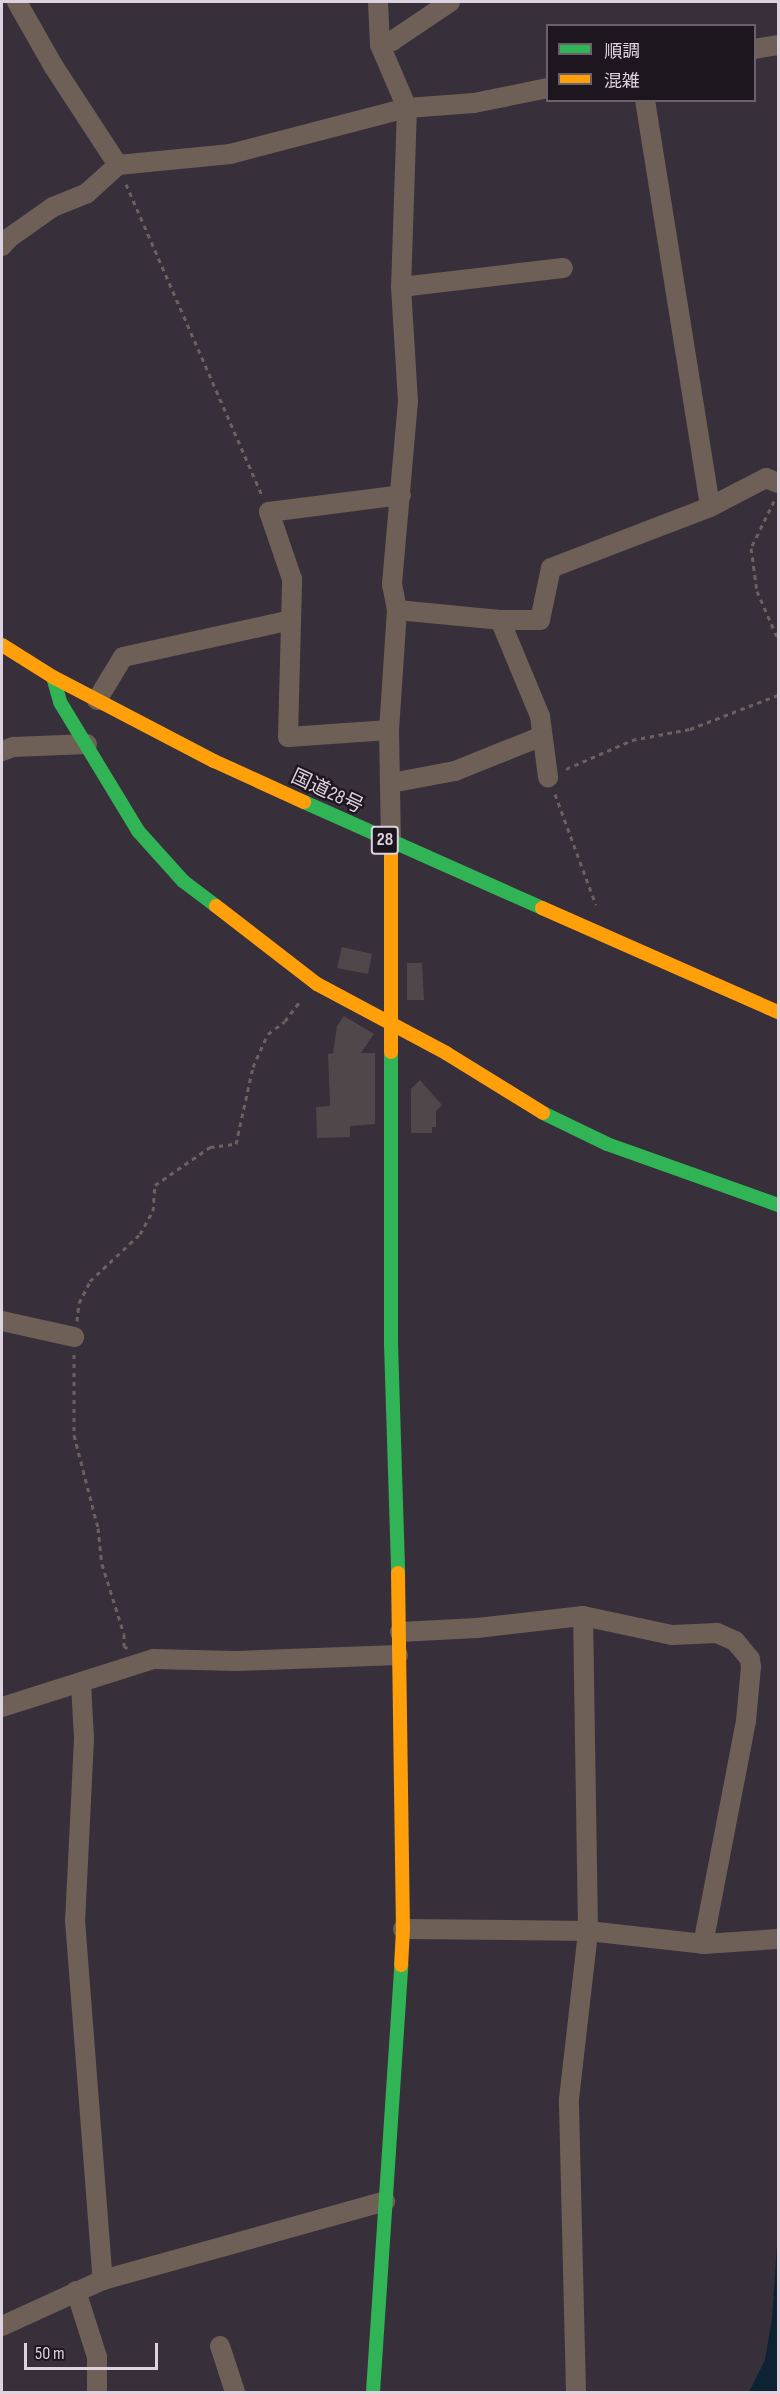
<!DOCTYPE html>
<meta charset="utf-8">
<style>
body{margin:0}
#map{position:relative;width:780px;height:2394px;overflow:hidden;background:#372f3a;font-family:"Sofia Sans Condensed","Noto Sans JP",sans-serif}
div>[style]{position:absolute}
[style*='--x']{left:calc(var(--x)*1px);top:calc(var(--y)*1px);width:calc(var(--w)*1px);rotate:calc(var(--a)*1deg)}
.water>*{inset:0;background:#0c2333}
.building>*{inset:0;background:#4f474a}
.path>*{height:3px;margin-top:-1.5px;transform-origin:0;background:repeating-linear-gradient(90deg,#6c615e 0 4.5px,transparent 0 9px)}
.street>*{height:20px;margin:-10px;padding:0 10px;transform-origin:10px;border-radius:10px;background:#6e6057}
.fast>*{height:14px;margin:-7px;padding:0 7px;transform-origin:7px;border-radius:7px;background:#30b455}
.slow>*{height:14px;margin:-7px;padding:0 7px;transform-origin:7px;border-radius:7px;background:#ff9f0a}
span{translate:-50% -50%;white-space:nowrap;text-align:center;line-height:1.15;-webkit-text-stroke:4.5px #1d161f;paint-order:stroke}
.shield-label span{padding:2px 4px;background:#1d161f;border:2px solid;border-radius:4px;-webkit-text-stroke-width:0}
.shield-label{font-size:18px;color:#ddd2df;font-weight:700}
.street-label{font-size:20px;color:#ddd2df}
.frame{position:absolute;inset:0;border:3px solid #ddd2df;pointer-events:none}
.legend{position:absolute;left:546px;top:24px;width:210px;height:78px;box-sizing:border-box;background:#1d161f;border:2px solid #6a616c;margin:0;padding:8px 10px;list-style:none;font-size:18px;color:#ddd2df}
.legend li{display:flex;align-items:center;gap:12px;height:30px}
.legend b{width:30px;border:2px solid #6a616c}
.scale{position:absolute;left:24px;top:2343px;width:134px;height:27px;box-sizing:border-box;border:3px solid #ddd2df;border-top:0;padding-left:8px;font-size:18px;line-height:21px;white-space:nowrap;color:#ddd2df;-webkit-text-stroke:4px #1d161f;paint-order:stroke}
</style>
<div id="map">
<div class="water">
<i style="clip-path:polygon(778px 2230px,778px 2392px,749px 2392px,765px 2360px,772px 2319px)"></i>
</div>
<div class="building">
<i style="clip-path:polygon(342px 947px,372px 954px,368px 974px,337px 968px)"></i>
<i style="clip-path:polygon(407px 963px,422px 963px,424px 1000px,407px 1000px)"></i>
<i style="clip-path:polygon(344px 1016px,374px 1034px,361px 1053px,375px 1053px,375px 1124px,350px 1126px,350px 1137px,317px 1138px,316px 1107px,330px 1106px,328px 1054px,333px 1053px,337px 1026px)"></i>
<i style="clip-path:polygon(420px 1080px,442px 1105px,436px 1111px,436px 1127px,432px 1127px,432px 1133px,411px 1133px,411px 1089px)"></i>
</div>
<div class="path">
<i style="--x:126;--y:184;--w:340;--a:66.4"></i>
<i style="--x:774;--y:501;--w:52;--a:116.1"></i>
<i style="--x:751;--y:548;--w:43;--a:82.1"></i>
<i style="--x:757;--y:591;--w:52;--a:66.4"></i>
<i style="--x:566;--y:769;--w:72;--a:-23.7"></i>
<i style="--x:632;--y:740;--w:59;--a:-10.7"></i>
<i style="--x:690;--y:729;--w:94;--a:-21.1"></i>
<i style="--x:555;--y:794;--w:118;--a:69.7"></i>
<i style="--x:77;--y:1321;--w:18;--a:-84"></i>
<i style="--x:79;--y:1303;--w:25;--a:-63"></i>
<i style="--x:90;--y:1281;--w:69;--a:-43.2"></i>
<i style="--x:140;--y:1234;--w:26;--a:-61"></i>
<i style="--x:153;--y:1211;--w:26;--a:-86"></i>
<i style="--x:155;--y:1185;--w:67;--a:-34.6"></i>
<i style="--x:210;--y:1147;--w:26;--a:-7"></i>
<i style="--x:236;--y:1144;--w:79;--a:-77.6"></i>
<i style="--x:253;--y:1067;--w:36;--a:-66"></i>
<i style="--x:268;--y:1034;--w:21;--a:-37"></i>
<i style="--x:285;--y:1021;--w:26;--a:-53"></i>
<i style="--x:74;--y:1354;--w:81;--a:90"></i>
<i style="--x:74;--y:1435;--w:96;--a:75.5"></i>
<i style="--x:98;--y:1528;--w:36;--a:84"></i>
<i style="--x:102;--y:1564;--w:73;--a:72.6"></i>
<i style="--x:124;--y:1634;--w:12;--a:90"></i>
<i style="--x:124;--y:1646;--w:4;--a:34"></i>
</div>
<div class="street">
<i style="--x:17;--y:2;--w:75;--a:60.4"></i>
<i style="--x:54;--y:67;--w:117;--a:56.9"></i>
<i style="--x:378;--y:2;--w:43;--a:87.3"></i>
<i style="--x:380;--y:45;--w:69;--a:66.8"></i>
<i style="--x:407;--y:108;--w:179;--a:91.9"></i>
<i style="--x:401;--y:287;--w:114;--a:86.5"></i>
<i style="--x:408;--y:401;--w:184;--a:95"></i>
<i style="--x:392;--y:584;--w:26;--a:79"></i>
<i style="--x:397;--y:610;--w:120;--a:93.8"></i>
<i style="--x:389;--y:730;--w:112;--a:89"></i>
<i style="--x:380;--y:45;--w:13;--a:-18"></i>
<i style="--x:392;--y:41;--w:70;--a:-33.9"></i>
<i style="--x:754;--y:49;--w:24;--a:-9"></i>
<i style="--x:645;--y:100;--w:412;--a:80.9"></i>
<i style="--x:2;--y:246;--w:11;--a:-49"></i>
<i style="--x:9;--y:238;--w:54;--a:-35.2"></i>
<i style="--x:53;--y:207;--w:37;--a:-22"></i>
<i style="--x:87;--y:193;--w:42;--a:-42.1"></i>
<i style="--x:118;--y:165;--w:113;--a:-5.6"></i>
<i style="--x:230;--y:154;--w:183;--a:-14.6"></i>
<i style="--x:407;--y:108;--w:67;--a:-4.3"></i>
<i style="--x:474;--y:103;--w:76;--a:-11.5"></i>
<i style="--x:401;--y:287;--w:163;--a:-6.7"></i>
<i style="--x:397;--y:610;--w:103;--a:5.5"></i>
<i style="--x:500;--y:620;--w:40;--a:0"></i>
<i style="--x:540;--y:620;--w:53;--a:-78.1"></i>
<i style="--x:551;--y:568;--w:170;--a:-21"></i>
<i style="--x:710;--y:507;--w:63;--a:-27.4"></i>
<i style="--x:766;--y:478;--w:13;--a:23"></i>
<i style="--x:500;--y:620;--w:104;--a:67.4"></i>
<i style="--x:540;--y:716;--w:62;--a:82.5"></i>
<i style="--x:97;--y:700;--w:50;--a:-58.8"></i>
<i style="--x:123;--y:657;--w:172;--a:-12.4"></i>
<i style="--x:389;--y:730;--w:101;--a:176"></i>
<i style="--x:288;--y:737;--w:158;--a:-88.5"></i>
<i style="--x:292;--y:579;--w:71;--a:-108.9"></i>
<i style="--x:269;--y:512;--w:133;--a:-7.3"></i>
<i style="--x:2;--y:751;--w:12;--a:-20"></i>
<i style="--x:13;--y:747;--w:74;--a:-2.3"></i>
<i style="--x:391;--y:783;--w:65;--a:-10.6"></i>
<i style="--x:455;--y:771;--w:94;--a:-21.9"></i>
<i style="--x:2;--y:1321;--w:74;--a:12.5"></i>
<i style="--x:400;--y:1632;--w:77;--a:-3"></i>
<i style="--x:477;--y:1628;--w:107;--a:-6.5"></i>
<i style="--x:583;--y:1616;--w:91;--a:12.1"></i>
<i style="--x:672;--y:1635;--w:45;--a:-2.5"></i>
<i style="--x:717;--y:1633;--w:20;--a:24"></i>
<i style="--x:735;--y:1641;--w:23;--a:50"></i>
<i style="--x:750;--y:1659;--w:8;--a:83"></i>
<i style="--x:751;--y:1667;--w:54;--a:95.3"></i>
<i style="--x:746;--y:1721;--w:227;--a:100.9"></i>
<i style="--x:81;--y:1683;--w:56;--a:86.9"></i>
<i style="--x:84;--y:1739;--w:181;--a:92.8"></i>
<i style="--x:75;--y:1920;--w:361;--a:85.6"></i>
<i style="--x:2;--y:1707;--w:158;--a:-17.6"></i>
<i style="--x:153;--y:1659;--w:84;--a:1.4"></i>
<i style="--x:237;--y:1661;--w:161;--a:-2.1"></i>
<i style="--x:403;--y:1929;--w:185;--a:0.6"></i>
<i style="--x:588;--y:1931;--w:116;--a:6.4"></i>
<i style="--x:703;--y:1944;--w:75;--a:-3.8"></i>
<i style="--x:76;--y:2291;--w:69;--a:72.3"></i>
<i style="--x:97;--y:2357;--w:35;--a:90"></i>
<i style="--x:2;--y:2326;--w:111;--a:-24.5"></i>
<i style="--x:103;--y:2280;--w:293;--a:-15.6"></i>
<i style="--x:220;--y:2346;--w:48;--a:71.9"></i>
<i style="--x:576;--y:2392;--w:293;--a:-91.4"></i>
<i style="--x:569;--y:2099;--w:169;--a:-83.5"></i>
<i style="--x:588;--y:1931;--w:315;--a:-90.9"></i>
</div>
<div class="fast">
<i style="--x:53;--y:677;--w:26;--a:74"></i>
<i style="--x:60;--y:702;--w:151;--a:58.8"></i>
<i style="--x:138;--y:831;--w:67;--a:48"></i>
<i style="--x:183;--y:881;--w:41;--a:37.1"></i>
<i style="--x:304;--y:802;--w:261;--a:24"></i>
<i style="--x:391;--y:1052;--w:292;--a:90"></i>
<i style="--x:391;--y:1344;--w:229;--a:88.2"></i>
<i style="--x:543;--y:1113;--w:71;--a:25.8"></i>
<i style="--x:607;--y:1144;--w:182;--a:19.6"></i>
<i style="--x:373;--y:2392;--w:428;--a:-86.2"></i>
</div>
<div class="slow">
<i style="--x:2;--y:645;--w:60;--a:32.1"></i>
<i style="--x:53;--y:677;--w:182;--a:27.6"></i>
<i style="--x:214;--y:761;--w:99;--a:24.5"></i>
<i style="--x:391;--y:842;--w:210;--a:90"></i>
<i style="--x:216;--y:906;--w:128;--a:37.7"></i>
<i style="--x:317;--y:984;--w:146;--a:28.1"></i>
<i style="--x:446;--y:1053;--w:114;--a:31.7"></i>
<i style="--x:542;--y:908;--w:258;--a:23.8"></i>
<i style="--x:398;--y:1573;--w:356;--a:89.2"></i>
<i style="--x:403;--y:1929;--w:36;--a:93"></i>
</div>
<div class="shield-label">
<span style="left:385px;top:840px">28</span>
</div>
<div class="street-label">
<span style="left:327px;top:792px;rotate:25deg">国道28号</span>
</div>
<div class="frame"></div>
<ul class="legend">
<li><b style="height:8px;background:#30b455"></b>順調</li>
<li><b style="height:8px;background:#ff9f0a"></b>混雑</li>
</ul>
<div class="scale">50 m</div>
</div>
